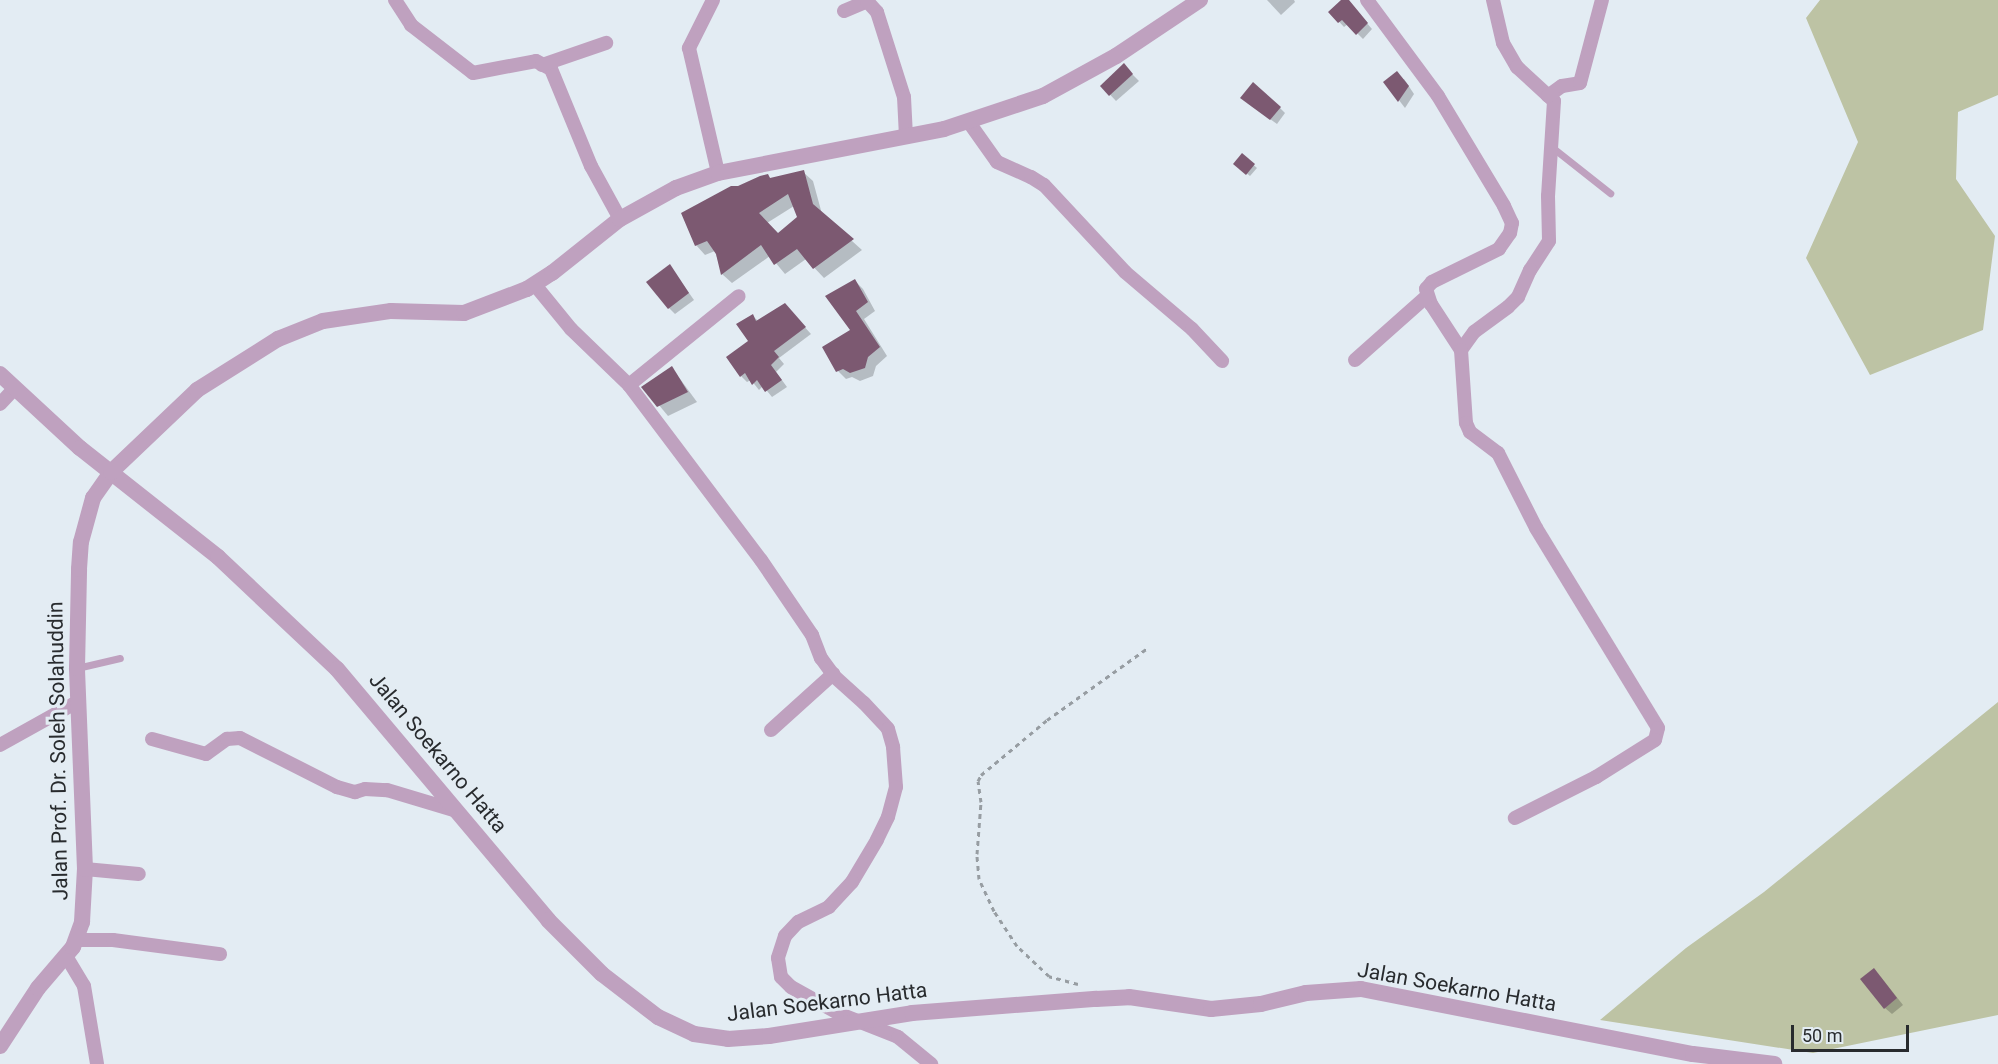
<!DOCTYPE html>
<style>
body{margin:0}
#map{position:relative;width:1998px;height:1064px;overflow:hidden;background:#e3ecf3;font-family:Roboto,sans-serif}
div>[style]{position:absolute}
[style*='--x']{left:calc(var(--x)*1px);top:calc(var(--y)*1px);width:calc(var(--w)*1px);rotate:calc(var(--a)*1deg)}
.green>*{inset:0;background:#bdc3a4}
.shadow>*{inset:0;background:#0003}
.building>*{inset:0;background:#7c5971}
.path>*{height:3px;margin-top:-1.5px;transform-origin:0;background:repeating-linear-gradient(90deg,#979da2 0 4.5px,transparent 0 9px)}
.service>*{height:7px;margin:-3.5px;padding:0 3.5px;transform-origin:3.5px;border-radius:3.5px;background:#bfa1bf}
.minor>*{height:14px;margin:-7px;padding:0 7px;transform-origin:7px;border-radius:7px;background:#bfa1bf}
.tertiary>*{height:16px;margin:-8px;padding:0 8px;transform-origin:8px;border-radius:8px;background:#bfa1bf}
span{translate:-50% -50%;white-space:nowrap;text-align:center;line-height:1.15;-webkit-text-stroke:6px #e3ecf3;paint-order:stroke}
.street-label{font-size:21px;color:#282b2e}
.scale{position:absolute;left:1791px;top:1025px;width:118px;height:27px;box-sizing:border-box;border:3px solid #282b2e;border-top:0;padding-left:8px;font-size:18px;line-height:21px;white-space:nowrap;color:#282b2e;-webkit-text-stroke:4px #e3ecf3;paint-order:stroke}
</style>
<div id="map">
<div class="green">
<i style="clip-path:polygon(1820px 0,1998px 0,1998px 95px,1958px 112px,1956px 179px,1995px 236px,1983px 330px,1870px 375px,1806px 258px,1858px 142px,1806px 18px)"></i>
<i style="clip-path:polygon(1998px 702px,1998px 1015px,1813px 1053px,1600px 1020px,1686px 948px,1764px 892px)"></i>
</div>
<div class="shadow">
<i style="clip-path:polygon(1267px 0,1294px 0,1295px 2px,1281px 15px)"></i>
<i style="clip-path:polygon(1344px 0,1347px 0,1372px 29px,1363px 39px,1348px 24px,1344px 27px,1330px 12px)"></i>
<i style="clip-path:polygon(1124px 66px,1139px 81px,1116px 101px,1102px 86px)"></i>
<i style="clip-path:polygon(1404px 79px,1414px 94px,1405px 108px,1385px 82px)"></i>
<i style="clip-path:polygon(1247px 103px,1280px 108px,1285px 113px,1277px 124px)"></i>
<i style="clip-path:polygon(1242px 155px,1257px 168px,1250px 176px,1235px 164px)"></i>
<i style="clip-path:polygon(evenodd,803px 172px,813px 181px,822px 214px,862px 250px,824px 278px,806px 259px,785px 274px,770px 256px,732px 283px,722px 274px,715px 251px,705px 255px,696px 245px,738px 188px,768px 176px,771px 179px,803px 172px,794px 206px,799px 218px,778px 235px,767px 223px,794px 206px)"></i>
<i style="clip-path:polygon(670px 266px,694px 300px,675px 314px,669px 308px)"></i>
<i style="clip-path:polygon(855px 281px,863px 289px,875px 311px,864px 319px,887px 356px,876px 366px,873px 376px,860px 381px,852px 377px,846px 379px,838px 371px,853px 330px)"></i>
<i style="clip-path:polygon(791px 312px,811px 334px,779px 358px,784px 364px,776px 372px,787px 387px,772px 397px,763px 386px,759px 390px,751px 380px,747px 382px,741px 376px,750px 342px,753px 316px,758px 321px)"></i>
<i style="clip-path:polygon(672px 368px,697px 402px,668px 416px,644px 387px)"></i>
<i style="clip-path:polygon(1880px 976px,1903px 1005px,1892px 1014px,1885px 1008px)"></i>
</div>
<div class="building">
<i style="clip-path:polygon(1341px 0,1349px 0,1368px 23px,1356px 35px,1342px 20px,1338px 23px,1328px 12px)"></i>
<i style="clip-path:polygon(1124px 63px,1133px 74px,1109px 96px,1100px 86px)"></i>
<i style="clip-path:polygon(1397px 71px,1409px 86px,1398px 102px,1383px 82px)"></i>
<i style="clip-path:polygon(1253px 82px,1281px 107px,1270px 120px,1240px 98px)"></i>
<i style="clip-path:polygon(1242px 153px,1255px 164px,1246px 175px,1233px 164px)"></i>
<i style="clip-path:polygon(evenodd,804px 170px,813px 204px,854px 239px,813px 269px,797px 249px,774px 265px,761px 245px,721px 275px,716px 254px,707px 241px,695px 246px,681px 213px,731px 186px,738px 186px,760px 176px,768px 174px,770px 178px,804px 170px,788px 194px,797px 217px,778px 233px,759px 213px,788px 194px)"></i>
<i style="clip-path:polygon(670px 264px,689px 293px,668px 309px,646px 282px)"></i>
<i style="clip-path:polygon(855px 279px,868px 302px,856px 311px,880px 347px,868px 357px,865px 368px,850px 373px,843px 369px,836px 372px,822px 347px,850px 330px,825px 296px)"></i>
<i style="clip-path:polygon(785px 303px,806px 327px,774px 351px,779px 357px,771px 365px,782px 380px,765px 392px,757px 380px,752px 385px,745px 373px,740px 377px,726px 357px,748px 341px,736px 324px,753px 314px,756px 321px)"></i>
<i style="clip-path:polygon(672px 366px,688px 392px,657px 407px,641px 387px)"></i>
<i style="clip-path:polygon(1874px 968px,1897px 998px,1884px 1009px,1860px 979px)"></i>
</div>
<div class="path">
<i style="--x:1078;--y:984;--w:30;--a:-165"></i>
<i style="--x:1049;--y:976;--w:44;--a:-136.8"></i>
<i style="--x:1017;--y:946;--w:42;--a:-123.3"></i>
<i style="--x:994;--y:911;--w:35;--a:-115"></i>
<i style="--x:979;--y:879;--w:25;--a:-95"></i>
<i style="--x:977;--y:854;--w:52;--a:-85.6"></i>
<i style="--x:981;--y:802;--w:21;--a:-98"></i>
<i style="--x:978;--y:781;--w:7;--a:-63"></i>
<i style="--x:981;--y:775;--w:86;--a:-39.8"></i>
<i style="--x:1047;--y:720;--w:122;--a:-35.6"></i>
</div>
<div class="service">
<i style="--x:1553;--y:148;--w:73;--a:38.3"></i>
<i style="--x:77;--y:668;--w:44;--a:-13.1"></i>
</div>
<div class="minor">
<i style="--x:395;--y:0;--w:30;--a:57"></i>
<i style="--x:411;--y:25;--w:78;--a:37.7"></i>
<i style="--x:473;--y:73;--w:64;--a:-10.8"></i>
<i style="--x:536;--y:61;--w:17;--a:28"></i>
<i style="--x:551;--y:69;--w:105;--a:67.6"></i>
<i style="--x:591;--y:166;--w:60;--a:61.3"></i>
<i style="--x:713;--y:0;--w:54;--a:116.6"></i>
<i style="--x:689;--y:48;--w:128;--a:76.9"></i>
<i style="--x:1367;--y:0;--w:119;--a:53.5"></i>
<i style="--x:1438;--y:96;--w:128;--a:59"></i>
<i style="--x:1504;--y:206;--w:19;--a:65"></i>
<i style="--x:1512;--y:223;--w:10;--a:101"></i>
<i style="--x:1510;--y:233;--w:19;--a:125"></i>
<i style="--x:1499;--y:249;--w:75;--a:153.8"></i>
<i style="--x:1432;--y:282;--w:9;--a:131"></i>
<i style="--x:1426;--y:289;--w:16;--a:72"></i>
<i style="--x:1431;--y:304;--w:55;--a:56.9"></i>
<i style="--x:1493;--y:0;--w:44;--a:76.9"></i>
<i style="--x:1503;--y:43;--w:28;--a:60"></i>
<i style="--x:1517;--y:67;--w:50;--a:42.6"></i>
<i style="--x:1554;--y:101;--w:95;--a:93.6"></i>
<i style="--x:1548;--y:196;--w:45;--a:88.7"></i>
<i style="--x:1549;--y:241;--w:35;--a:123"></i>
<i style="--x:1530;--y:270;--w:30;--a:114"></i>
<i style="--x:1518;--y:297;--w:14;--a:135"></i>
<i style="--x:1508;--y:307;--w:42;--a:143.7"></i>
<i style="--x:1474;--y:332;--w:22;--a:126"></i>
<i style="--x:1461;--y:350;--w:73;--a:86.1"></i>
<i style="--x:1466;--y:423;--w:10;--a:66"></i>
<i style="--x:1470;--y:432;--w:35;--a:37"></i>
<i style="--x:1498;--y:453;--w:84;--a:63.1"></i>
<i style="--x:1536;--y:528;--w:234;--a:58.6"></i>
<i style="--x:1658;--y:728;--w:12;--a:104"></i>
<i style="--x:1655;--y:740;--w:70;--a:147.9"></i>
<i style="--x:1596;--y:777;--w:91;--a:153.2"></i>
<i style="--x:844;--y:11;--w:25;--a:-23"></i>
<i style="--x:867;--y:1;--w:15;--a:48"></i>
<i style="--x:877;--y:12;--w:89;--a:72.4"></i>
<i style="--x:904;--y:97;--w:40;--a:87.1"></i>
<i style="--x:542;--y:65;--w:68;--a:-19"></i>
<i style="--x:1548;--y:96;--w:17;--a:-36"></i>
<i style="--x:1562;--y:86;--w:18;--a:-9"></i>
<i style="--x:1580;--y:83;--w:86;--a:-75.2"></i>
<i style="--x:968;--y:121;--w:50;--a:54.7"></i>
<i style="--x:997;--y:162;--w:37;--a:24"></i>
<i style="--x:1031;--y:177;--w:15;--a:32"></i>
<i style="--x:1044;--y:185;--w:119;--a:47"></i>
<i style="--x:1125;--y:272;--w:88;--a:40.4"></i>
<i style="--x:1192;--y:329;--w:44;--a:46.8"></i>
<i style="--x:535;--y:285;--w:57;--a:50.7"></i>
<i style="--x:571;--y:329;--w:81;--a:44"></i>
<i style="--x:629;--y:385;--w:219;--a:53"></i>
<i style="--x:761;--y:560;--w:91;--a:55.8"></i>
<i style="--x:812;--y:635;--w:25;--a:69"></i>
<i style="--x:821;--y:658;--w:24;--a:54"></i>
<i style="--x:835;--y:677;--w:39;--a:42"></i>
<i style="--x:864;--y:703;--w:35;--a:47"></i>
<i style="--x:888;--y:729;--w:19;--a:74"></i>
<i style="--x:893;--y:747;--w:40;--a:85.7"></i>
<i style="--x:896;--y:787;--w:31;--a:105"></i>
<i style="--x:888;--y:817;--w:25;--a:116"></i>
<i style="--x:877;--y:840;--w:49;--a:120.8"></i>
<i style="--x:852;--y:882;--w:34;--a:133"></i>
<i style="--x:829;--y:907;--w:34;--a:154"></i>
<i style="--x:798;--y:922;--w:19;--a:133"></i>
<i style="--x:785;--y:936;--w:23;--a:108"></i>
<i style="--x:778;--y:958;--w:19;--a:81"></i>
<i style="--x:781;--y:977;--w:14;--a:45"></i>
<i style="--x:791;--y:987;--w:56;--a:28.9"></i>
<i style="--x:840;--y:1014;--w:62;--a:21.6"></i>
<i style="--x:898;--y:1037;--w:43;--a:39.3"></i>
<i style="--x:1355;--y:360;--w:96;--a:-41.6"></i>
<i style="--x:629;--y:385;--w:141;--a:-39"></i>
<i style="--x:0;--y:404;--w:21;--a:-47"></i>
<i style="--x:771;--y:730;--w:84;--a:-42.1"></i>
<i style="--x:152;--y:739;--w:56;--a:15.5"></i>
<i style="--x:206;--y:754;--w:26;--a:-36"></i>
<i style="--x:227;--y:739;--w:13;--a:-4"></i>
<i style="--x:240;--y:738;--w:109;--a:26.8"></i>
<i style="--x:337;--y:787;--w:19;--a:16"></i>
<i style="--x:355;--y:792;--w:10;--a:-17"></i>
<i style="--x:365;--y:789;--w:22;--a:3"></i>
<i style="--x:387;--y:790;--w:73;--a:16.7"></i>
<i style="--x:0;--y:745;--w:90;--a:-29.1"></i>
<i style="--x:85;--y:869;--w:54;--a:5.3"></i>
<i style="--x:77;--y:940;--w:36;--a:0"></i>
<i style="--x:113;--y:940;--w:108;--a:7.5"></i>
<i style="--x:66;--y:956;--w:35;--a:59"></i>
<i style="--x:84;--y:986;--w:79;--a:80.5"></i>
</div>
<div class="tertiary">
<i style="--x:0;--y:374;--w:109;--a:42.8"></i>
<i style="--x:80;--y:448;--w:176;--a:38.3"></i>
<i style="--x:218;--y:557;--w:163;--a:43.3"></i>
<i style="--x:337;--y:669;--w:328;--a:49.9"></i>
<i style="--x:548;--y:920;--w:76;--a:45"></i>
<i style="--x:602;--y:974;--w:71;--a:37.5"></i>
<i style="--x:658;--y:1017;--w:40;--a:25"></i>
<i style="--x:694;--y:1034;--w:34;--a:8"></i>
<i style="--x:728;--y:1039;--w:41;--a:-4.2"></i>
<i style="--x:769;--y:1036;--w:145;--a:-9.1"></i>
<i style="--x:912;--y:1013;--w:185;--a:-4.4"></i>
<i style="--x:1096;--y:999;--w:33;--a:-3"></i>
<i style="--x:1129;--y:997;--w:83;--a:8.3"></i>
<i style="--x:1211;--y:1009;--w:50;--a:-5.7"></i>
<i style="--x:1261;--y:1004;--w:46;--a:-13.7"></i>
<i style="--x:1306;--y:993;--w:55;--a:-4.2"></i>
<i style="--x:1361;--y:989;--w:338;--a:11.1"></i>
<i style="--x:1693;--y:1054;--w:82;--a:7"></i>
<i style="--x:0;--y:1046;--w:69;--a:-56.8"></i>
<i style="--x:38;--y:988;--w:54;--a:-49.5"></i>
<i style="--x:73;--y:947;--w:27;--a:-70"></i>
<i style="--x:82;--y:922;--w:53;--a:-86.8"></i>
<i style="--x:85;--y:869;--w:201;--a:-92.3"></i>
<i style="--x:77;--y:668;--w:99;--a:-88.8"></i>
<i style="--x:79;--y:569;--w:27;--a:-86"></i>
<i style="--x:81;--y:542;--w:46;--a:-74.7"></i>
<i style="--x:93;--y:498;--w:32;--a:-55"></i>
<i style="--x:111;--y:472;--w:119;--a:-43.6"></i>
<i style="--x:197;--y:390;--w:96;--a:-32.2"></i>
<i style="--x:278;--y:339;--w:48;--a:-21.8"></i>
<i style="--x:323;--y:321;--w:69;--a:-8.4"></i>
<i style="--x:391;--y:311;--w:73;--a:1.6"></i>
<i style="--x:464;--y:313;--w:67;--a:-20.9"></i>
<i style="--x:527;--y:289;--w:30;--a:-33"></i>
<i style="--x:552;--y:273;--w:87;--a:-38.5"></i>
<i style="--x:620;--y:219;--w:64;--a:-29"></i>
<i style="--x:676;--y:188;--w:45;--a:-19.7"></i>
<i style="--x:718;--y:173;--w:230;--a:-11"></i>
<i style="--x:944;--y:129;--w:104;--a:-18.4"></i>
<i style="--x:1043;--y:96;--w:83;--a:-28.7"></i>
<i style="--x:1116;--y:56;--w:101;--a:-33.7"></i>
</div>
<div class="street-label">
<span style="left:58px;top:751px;rotate:-91deg">Jalan Prof. Dr. Soleh Solahuddin</span>
<span style="left:438px;top:753px;rotate:50deg">Jalan Soekarno Hatta</span>
<span style="left:1457px;top:987px;rotate:10deg">Jalan Soekarno Hatta</span>
<span style="left:827px;top:1002px;rotate:-7deg">Jalan Soekarno Hatta</span>
</div>
<div class="scale">50 m</div>
</div>
